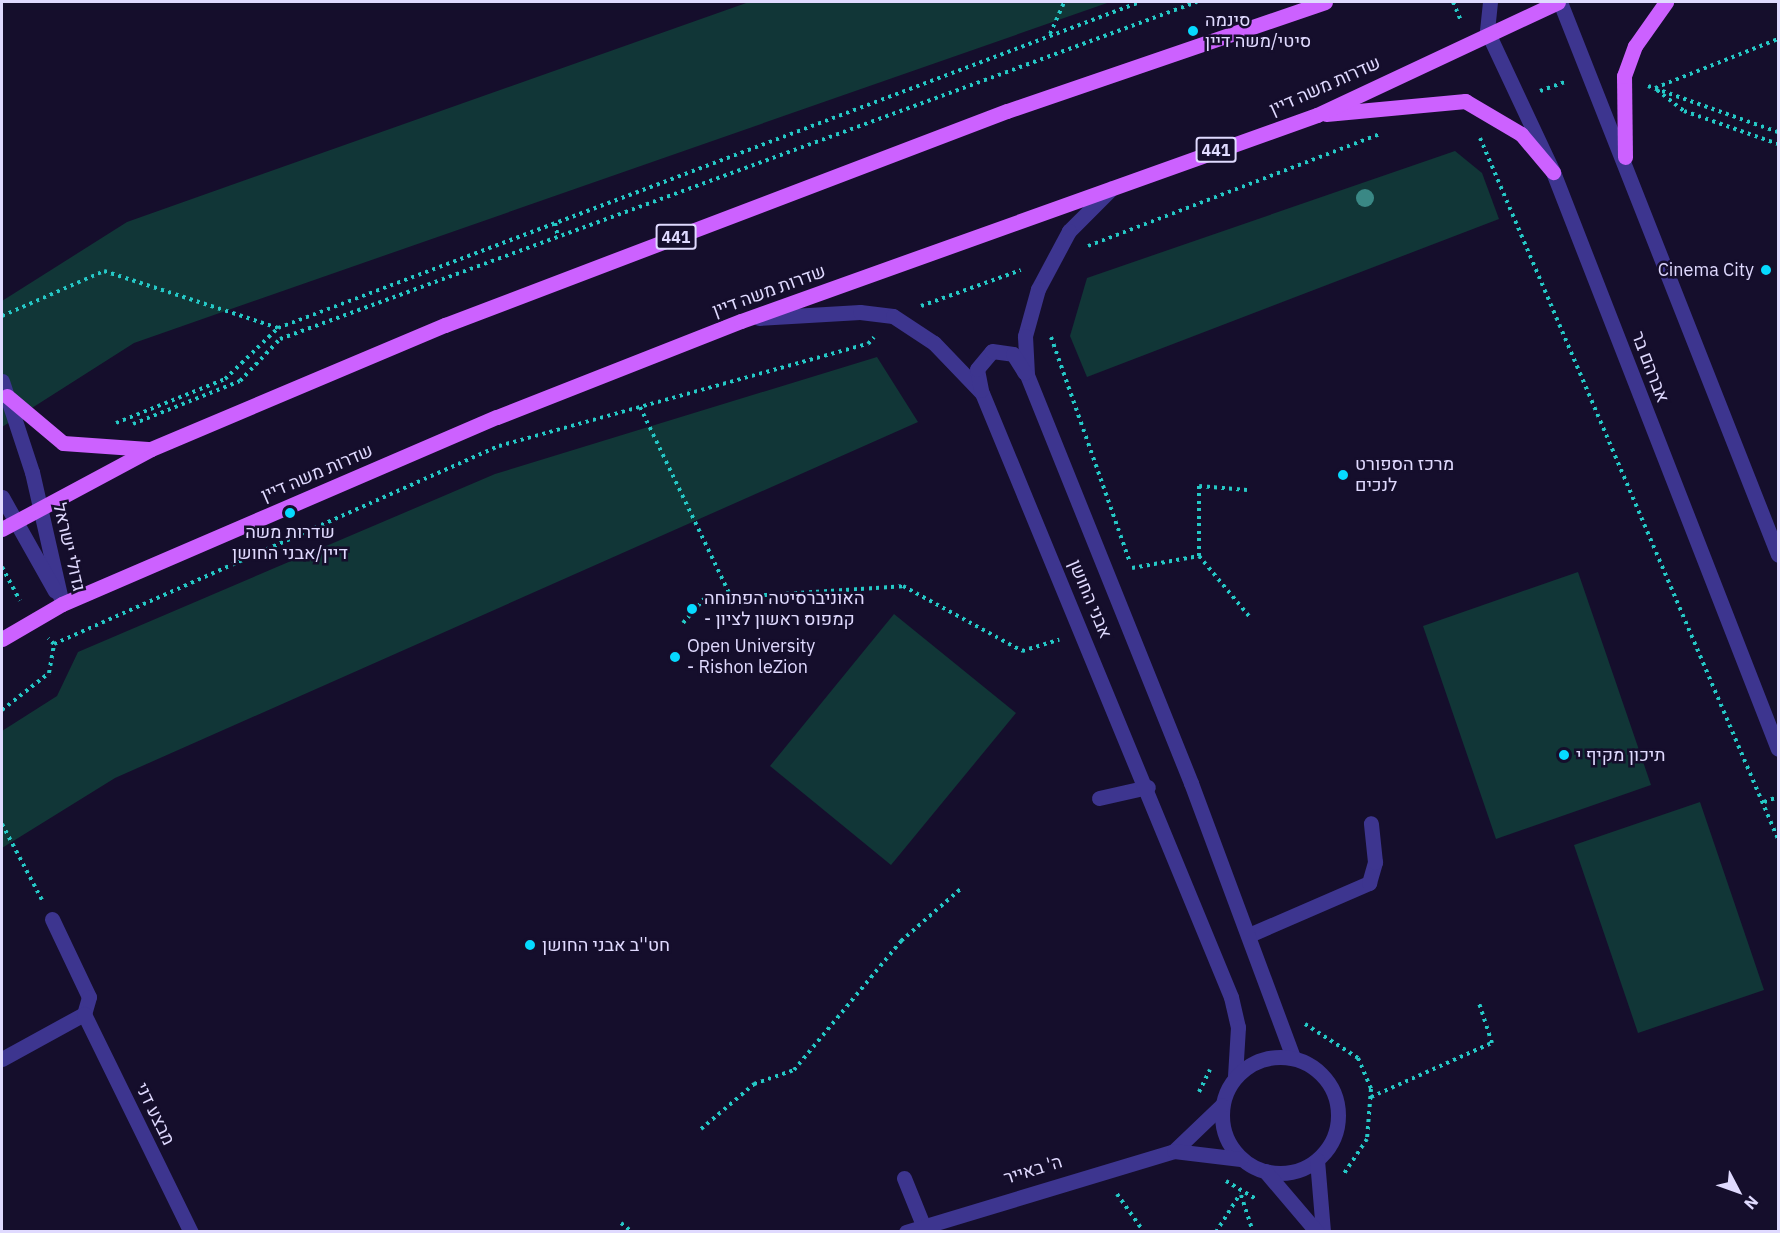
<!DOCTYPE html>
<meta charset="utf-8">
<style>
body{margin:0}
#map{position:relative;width:1780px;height:1233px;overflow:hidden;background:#150e2c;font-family:"IBM Plex Sans",Heebo,sans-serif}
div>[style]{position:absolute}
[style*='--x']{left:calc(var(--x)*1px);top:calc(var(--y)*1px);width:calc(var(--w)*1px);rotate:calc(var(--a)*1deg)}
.green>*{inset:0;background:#113637}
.path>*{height:4px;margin-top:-2px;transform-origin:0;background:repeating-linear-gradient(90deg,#25c8c6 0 3px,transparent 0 7.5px)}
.service>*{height:15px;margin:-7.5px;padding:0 7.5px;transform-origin:7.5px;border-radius:7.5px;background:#3d358f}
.minor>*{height:15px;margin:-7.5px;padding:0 7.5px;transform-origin:7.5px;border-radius:7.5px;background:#3d358f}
.tertiary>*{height:15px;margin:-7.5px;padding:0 7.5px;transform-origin:7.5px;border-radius:7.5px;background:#3d358f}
.tertiary>.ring{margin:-7.5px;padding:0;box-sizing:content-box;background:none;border:15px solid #3d358f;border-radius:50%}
.primary>*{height:15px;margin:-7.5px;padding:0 7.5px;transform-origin:7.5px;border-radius:7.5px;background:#cc61ff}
.trees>*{width:18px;height:18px;margin:-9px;border-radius:50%;background:#3a8885}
.dots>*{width:16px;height:16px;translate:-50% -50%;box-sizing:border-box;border:3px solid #150e2c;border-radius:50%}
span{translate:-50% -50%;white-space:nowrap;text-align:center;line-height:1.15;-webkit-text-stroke:5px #150e2c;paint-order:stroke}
.shield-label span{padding:2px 4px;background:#150e2c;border:2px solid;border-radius:4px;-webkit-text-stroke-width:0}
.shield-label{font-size:16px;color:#e0daff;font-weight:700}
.poi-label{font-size:18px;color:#e0daff}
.left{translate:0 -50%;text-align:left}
.right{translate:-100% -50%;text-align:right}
.street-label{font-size:18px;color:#e0daff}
.frame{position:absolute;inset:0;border:3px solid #e0daff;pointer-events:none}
.north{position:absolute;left:1708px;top:1161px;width:60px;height:60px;-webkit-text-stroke:4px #150e2c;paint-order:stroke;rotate:131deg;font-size:16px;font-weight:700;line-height:24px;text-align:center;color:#e0daff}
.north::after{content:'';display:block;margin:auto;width:21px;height:27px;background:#e0daff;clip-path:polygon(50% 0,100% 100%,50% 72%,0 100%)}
</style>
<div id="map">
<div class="green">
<i style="clip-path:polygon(749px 2px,1110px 2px,134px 343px,2px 427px,2px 301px,127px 222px)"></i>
<i style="clip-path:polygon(1455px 151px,1482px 173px,1499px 219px,1087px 377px,1070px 336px,1087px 278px)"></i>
<i style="clip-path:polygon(877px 357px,918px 422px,115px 778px,2px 848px,2px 731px,57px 696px,78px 652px,495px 474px)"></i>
<i style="clip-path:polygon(1578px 572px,1651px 785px,1496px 839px,1423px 626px)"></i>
<i style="clip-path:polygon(894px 614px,1016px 713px,891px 865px,770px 766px)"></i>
<i style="clip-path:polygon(1700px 802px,1764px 990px,1638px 1033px,1574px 845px)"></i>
</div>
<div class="path">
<i style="--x:1453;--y:2;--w:21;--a:67"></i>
<i style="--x:1050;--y:34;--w:35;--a:-66"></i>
<i style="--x:1648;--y:86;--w:138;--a:19.5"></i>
<i style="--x:1655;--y:88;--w:132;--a:-21.7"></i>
<i style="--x:1657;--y:90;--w:34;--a:38"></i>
<i style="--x:1684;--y:111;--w:100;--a:19.3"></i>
<i style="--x:1540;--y:91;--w:29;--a:-20"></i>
<i style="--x:1480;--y:138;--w:762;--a:66.97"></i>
<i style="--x:555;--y:223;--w:14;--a:78"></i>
<i style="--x:1088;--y:246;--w:313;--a:-21"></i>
<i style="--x:921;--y:306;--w:106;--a:-19.8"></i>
<i style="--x:2;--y:316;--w:111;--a:-23.8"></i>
<i style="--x:104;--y:271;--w:183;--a:18.1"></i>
<i style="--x:1051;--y:337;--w:238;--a:70.7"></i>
<i style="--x:640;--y:407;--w:211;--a:64.4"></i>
<i style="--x:116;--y:423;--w:118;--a:-22"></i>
<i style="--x:225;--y:379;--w:74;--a:-43.9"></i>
<i style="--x:278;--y:328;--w:922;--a:-20.72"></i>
<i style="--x:133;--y:424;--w:115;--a:-21.9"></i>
<i style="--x:240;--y:381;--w:58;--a:-46.4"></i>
<i style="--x:280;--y:339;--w:977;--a:-20.18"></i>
<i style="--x:1247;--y:490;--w:48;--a:-175.2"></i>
<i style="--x:1199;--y:486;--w:70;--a:90"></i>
<i style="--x:1199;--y:556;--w:78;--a:50.2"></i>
<i style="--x:2;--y:567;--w:38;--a:62"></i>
<i style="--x:1132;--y:568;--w:68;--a:-10.2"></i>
<i style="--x:683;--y:623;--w:32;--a:-49"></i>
<i style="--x:704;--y:599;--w:199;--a:-3.7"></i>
<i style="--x:903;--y:586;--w:136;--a:28.6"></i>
<i style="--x:1022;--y:651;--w:39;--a:-17"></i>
<i style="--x:54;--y:644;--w:487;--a:-24"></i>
<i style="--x:499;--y:446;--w:383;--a:-15.5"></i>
<i style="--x:868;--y:344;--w:9;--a:-49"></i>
<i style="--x:2;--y:710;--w:60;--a:-38.2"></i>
<i style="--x:49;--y:673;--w:29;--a:-80"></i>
<i style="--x:54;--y:644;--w:8;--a:-135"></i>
<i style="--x:1764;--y:802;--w:15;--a:-20"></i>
<i style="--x:2;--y:824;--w:86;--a:62.2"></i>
<i style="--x:1305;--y:1024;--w:63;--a:32.7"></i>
<i style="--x:1358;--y:1058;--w:34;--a:67"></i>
<i style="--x:1371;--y:1089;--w:50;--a:94.6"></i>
<i style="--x:1367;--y:1139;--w:43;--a:123.7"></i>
<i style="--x:1199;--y:1092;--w:25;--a:-64"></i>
<i style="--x:1371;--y:1097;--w:133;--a:-24.1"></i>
<i style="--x:1492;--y:1043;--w:42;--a:-108"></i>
<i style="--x:701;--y:1129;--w:70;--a:-40.3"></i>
<i style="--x:754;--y:1084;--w:42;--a:-19.3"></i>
<i style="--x:794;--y:1070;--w:168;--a:-50.3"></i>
<i style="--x:901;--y:941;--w:82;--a:-41.1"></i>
<i style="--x:1226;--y:1181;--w:37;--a:31"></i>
<i style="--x:1117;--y:1194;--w:47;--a:54.6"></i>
<i style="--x:1241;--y:1195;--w:39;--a:72"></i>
<i style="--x:621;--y:1223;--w:14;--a:39"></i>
<i style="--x:1216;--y:1232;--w:45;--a:-57.7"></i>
</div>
<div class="service">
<i style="--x:1099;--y:798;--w:50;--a:-12.7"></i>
<i style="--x:1249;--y:935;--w:131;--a:-23.4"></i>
<i style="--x:1369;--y:883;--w:22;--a:-74"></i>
<i style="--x:1375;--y:862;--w:39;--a:-96"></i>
<i style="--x:904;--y:1178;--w:51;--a:68"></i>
</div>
<div class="minor">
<i style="--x:52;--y:919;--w:86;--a:64.6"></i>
<i style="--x:89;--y:997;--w:18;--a:106"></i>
<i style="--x:2;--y:1059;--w:94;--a:-28.8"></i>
<i style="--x:84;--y:1014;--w:243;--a:63.9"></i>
</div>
<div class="tertiary">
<i style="--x:1490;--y:2;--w:29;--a:96"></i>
<i style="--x:1487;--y:31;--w:156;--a:64.9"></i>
<i style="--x:1553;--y:172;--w:619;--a:68.7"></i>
<i style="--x:1560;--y:2;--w:594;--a:68.48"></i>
<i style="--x:1112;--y:188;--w:61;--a:135"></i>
<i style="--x:1069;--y:231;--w:66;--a:118.1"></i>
<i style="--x:1038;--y:289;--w:49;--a:105.5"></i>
<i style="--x:1025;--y:336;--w:39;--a:87"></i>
<i style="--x:1027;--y:375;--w:440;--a:68.1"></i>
<i style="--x:1191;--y:783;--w:293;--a:69.6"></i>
<i style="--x:759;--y:318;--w:101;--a:-3.4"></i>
<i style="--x:860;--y:312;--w:33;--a:7"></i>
<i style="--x:893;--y:316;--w:49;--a:33.4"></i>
<i style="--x:934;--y:343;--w:69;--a:46.2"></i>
<i style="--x:982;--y:393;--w:653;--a:67.6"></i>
<i style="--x:1231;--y:997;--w:31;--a:77"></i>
<i style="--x:1238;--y:1027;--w:49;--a:93.5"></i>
<i style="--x:2;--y:381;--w:96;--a:71.8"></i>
<i style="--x:32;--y:472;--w:135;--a:77.2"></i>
<i style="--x:981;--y:390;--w:21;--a:-101"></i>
<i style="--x:977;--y:369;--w:23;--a:-50"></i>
<i style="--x:992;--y:351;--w:21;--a:8"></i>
<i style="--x:1013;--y:354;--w:22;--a:58"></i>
<i style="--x:2;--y:497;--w:108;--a:60.6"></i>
<i class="ring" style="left:1222px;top:1057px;width:101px;height:101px"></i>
<i style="--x:1174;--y:1151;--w:66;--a:-43.8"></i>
<i style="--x:1317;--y:1160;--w:72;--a:85.2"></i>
<i style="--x:1265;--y:1171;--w:80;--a:49.6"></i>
<i style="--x:906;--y:1232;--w:280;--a:-16.8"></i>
<i style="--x:1174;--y:1151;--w:67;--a:6.8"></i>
</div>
<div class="primary">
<i style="--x:1326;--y:114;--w:140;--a:-5.3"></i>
<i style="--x:1465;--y:101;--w:65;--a:30.5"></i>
<i style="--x:1521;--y:134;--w:50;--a:49.9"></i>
<i style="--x:1625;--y:157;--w:81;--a:-90.7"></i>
<i style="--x:1624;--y:76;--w:32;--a:-70"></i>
<i style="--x:1635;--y:46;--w:54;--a:-54.8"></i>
<i style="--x:7;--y:396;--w:73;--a:40"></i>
<i style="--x:63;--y:443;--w:85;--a:4"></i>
<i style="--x:2;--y:529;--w:169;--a:-28.2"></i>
<i style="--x:151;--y:449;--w:319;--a:-22.9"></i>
<i style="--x:445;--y:325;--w:601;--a:-20.85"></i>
<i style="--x:1007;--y:111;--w:336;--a:-18.9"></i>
<i style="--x:2;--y:639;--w:69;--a:-30.3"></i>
<i style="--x:62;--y:604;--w:473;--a:-23.3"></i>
<i style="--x:497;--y:417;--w:262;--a:-21.5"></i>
<i style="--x:741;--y:321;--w:612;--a:-19.68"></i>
<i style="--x:1317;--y:115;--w:266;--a:-25.1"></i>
</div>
<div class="trees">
<i style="left:1365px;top:198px"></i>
</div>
<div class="dots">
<i style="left:1193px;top:31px;background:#06daff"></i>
<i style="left:1766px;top:270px;background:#06daff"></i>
<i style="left:1343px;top:475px;background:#06daff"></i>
<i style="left:290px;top:513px;background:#06daff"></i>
<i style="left:692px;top:609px;background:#06daff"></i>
<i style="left:675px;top:657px;background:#06daff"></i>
<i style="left:1564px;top:755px;background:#06daff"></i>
<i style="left:530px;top:945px;background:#06daff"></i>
</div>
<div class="shield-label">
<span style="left:1216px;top:150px">441</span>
<span style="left:676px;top:237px">441</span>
</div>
<div class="poi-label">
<span class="left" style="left:1205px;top:31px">סינמה<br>סיטי/משה דיין</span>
<span class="right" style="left:1754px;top:270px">Cinema City</span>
<span class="left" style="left:1355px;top:475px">מרכז הספורט<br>לנכים</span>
<span style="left:290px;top:543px">שדרות משה<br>דיין/אבני החושן</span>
<span class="left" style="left:704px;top:609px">האוניברסיטה הפתוחה<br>- קמפוס ראשון לציון</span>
<span class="left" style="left:687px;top:657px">Open University<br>- Rishon leZion</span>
<span class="left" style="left:1576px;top:755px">תיכון מקיף י</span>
<span class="left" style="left:542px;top:945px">חט''ב אבני החושן</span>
</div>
<div class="street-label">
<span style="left:1325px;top:86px;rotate:-24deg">שדרות משה דיין</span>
<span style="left:769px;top:291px;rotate:-20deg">שדרות משה דיין</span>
<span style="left:1650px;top:367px;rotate:69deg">אברהם בר</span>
<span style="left:317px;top:473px;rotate:-23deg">שדרות משה דיין</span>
<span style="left:69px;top:547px;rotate:77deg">גדולי ישראל</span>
<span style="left:1090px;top:599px;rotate:67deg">אבני החושן</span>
<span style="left:155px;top:1114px;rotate:64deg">מבצע דני</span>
<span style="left:1033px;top:1170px;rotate:-17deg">ה' באייר</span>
</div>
<div class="frame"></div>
<div class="north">N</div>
</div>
